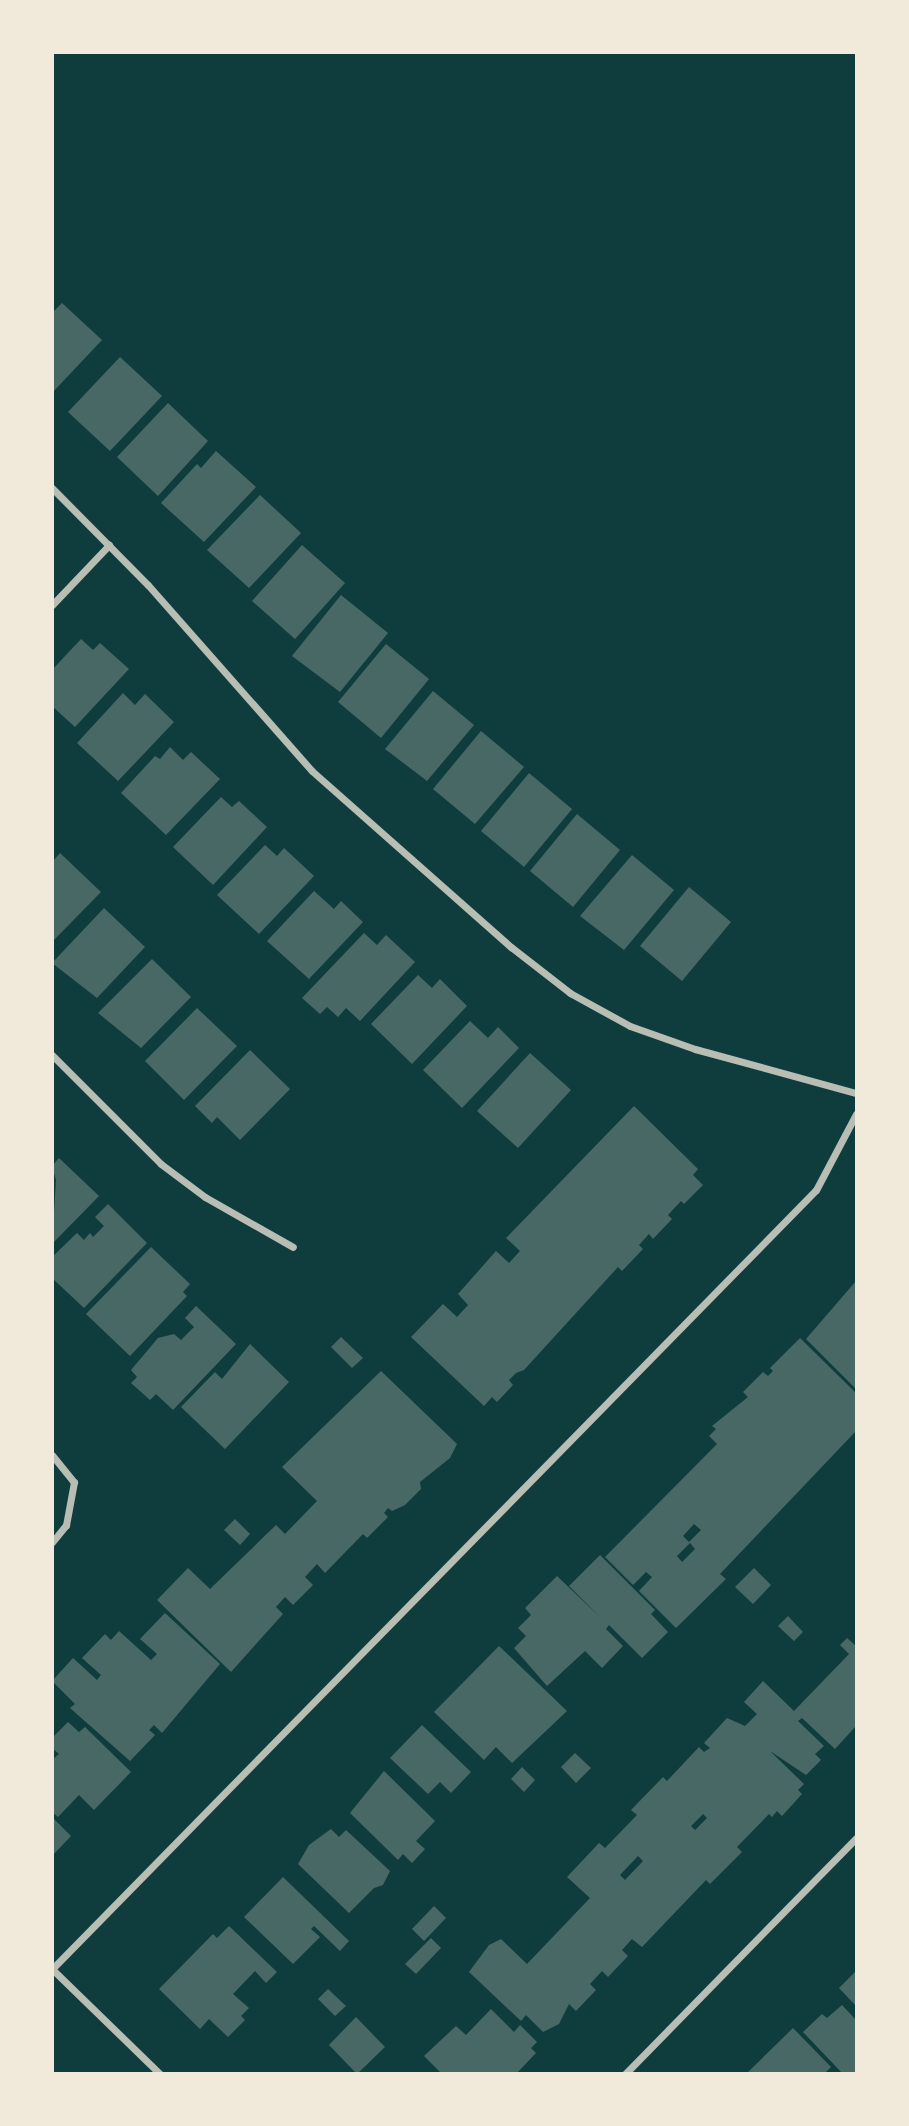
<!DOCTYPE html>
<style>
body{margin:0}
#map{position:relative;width:909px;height:2126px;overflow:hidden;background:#0f3d3e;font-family:"Source Sans 3",sans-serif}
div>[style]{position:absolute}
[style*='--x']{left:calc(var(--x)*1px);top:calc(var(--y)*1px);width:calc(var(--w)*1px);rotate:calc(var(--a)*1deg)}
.building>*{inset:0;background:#486865}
.minor>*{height:7px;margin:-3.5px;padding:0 3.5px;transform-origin:3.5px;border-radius:3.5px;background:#b8beb3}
span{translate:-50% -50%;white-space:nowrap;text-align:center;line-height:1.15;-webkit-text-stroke:5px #f1e9da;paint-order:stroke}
.frame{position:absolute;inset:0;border:54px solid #f1e9da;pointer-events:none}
</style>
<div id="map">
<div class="building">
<i style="clip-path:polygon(62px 303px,102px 340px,52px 393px,52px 313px)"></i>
<i style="clip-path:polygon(120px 357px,162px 396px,110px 451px,68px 412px)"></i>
<i style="clip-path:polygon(168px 403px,208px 441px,158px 496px,117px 457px)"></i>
<i style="clip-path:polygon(216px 451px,256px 487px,204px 542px,161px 503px,197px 464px,201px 468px)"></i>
<i style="clip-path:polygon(260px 495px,301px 533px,249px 588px,207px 550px)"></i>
<i style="clip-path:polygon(302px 545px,345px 583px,295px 639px,252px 601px)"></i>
<i style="clip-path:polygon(341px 595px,388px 633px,340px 692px,292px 656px)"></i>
<i style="clip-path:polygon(81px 639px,93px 650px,100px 643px,129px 669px,75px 727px,52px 706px,52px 670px)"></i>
<i style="clip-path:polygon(386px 644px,429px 679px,381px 738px,338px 702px)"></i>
<i style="clip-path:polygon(433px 691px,474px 725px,427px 781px,385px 749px)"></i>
<i style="clip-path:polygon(123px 693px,135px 705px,145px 694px,174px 722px,118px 781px,77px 743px)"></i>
<i style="clip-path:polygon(481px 731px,524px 767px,475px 824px,433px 789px)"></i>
<i style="clip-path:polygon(170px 747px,183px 760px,191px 752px,220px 779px,166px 835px,121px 793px,155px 756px,160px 759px)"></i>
<i style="clip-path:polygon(529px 773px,572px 809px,524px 867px,481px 831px)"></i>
<i style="clip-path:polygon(221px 797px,232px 807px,239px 801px,267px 827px,213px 885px,173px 847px)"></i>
<i style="clip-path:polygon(577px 814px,620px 850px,573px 907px,530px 871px)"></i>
<i style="clip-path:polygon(265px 845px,277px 856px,284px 848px,314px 876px,259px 934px,217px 895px)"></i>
<i style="clip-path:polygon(60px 853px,101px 892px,52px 942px,52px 862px)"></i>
<i style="clip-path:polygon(632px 855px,674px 890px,624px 950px,580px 916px)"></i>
<i style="clip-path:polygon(689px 887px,731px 922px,682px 981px,640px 946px)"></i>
<i style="clip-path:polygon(314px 891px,334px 909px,341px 901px,363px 922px,309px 979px,267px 941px)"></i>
<i style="clip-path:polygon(104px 908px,145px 947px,97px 998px,52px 963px)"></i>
<i style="clip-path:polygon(364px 933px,377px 945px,386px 935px,415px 962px,360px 1021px,346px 1008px,338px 1017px,327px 1007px,320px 1014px,302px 998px)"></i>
<i style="clip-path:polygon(152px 959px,191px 997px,141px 1048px,98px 1013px)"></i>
<i style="clip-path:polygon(418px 975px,432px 988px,440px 979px,467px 1006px,412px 1064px,371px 1024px)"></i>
<i style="clip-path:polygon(197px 1008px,237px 1046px,184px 1100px,145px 1061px)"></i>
<i style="clip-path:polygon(470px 1021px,488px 1038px,498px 1027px,519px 1048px,462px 1108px,423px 1070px)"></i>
<i style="clip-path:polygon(250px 1050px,290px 1089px,240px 1140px,217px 1117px,212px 1123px,195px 1106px)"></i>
<i style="clip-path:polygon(530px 1053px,571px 1090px,518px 1148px,477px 1111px)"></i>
<i style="clip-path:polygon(634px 1106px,698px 1169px,693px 1175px,703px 1185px,684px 1204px,681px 1201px,668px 1215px,672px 1219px,653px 1239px,649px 1234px,639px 1245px,643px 1249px,622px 1271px,618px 1267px,524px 1370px,516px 1373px,509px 1380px,513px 1385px,497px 1402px,492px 1397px,484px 1406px,411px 1337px,443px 1304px,457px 1317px,468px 1305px,458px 1294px,496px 1251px,509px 1263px,520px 1251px,506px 1238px)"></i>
<i style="clip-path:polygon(59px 1158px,99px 1196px,52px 1244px,56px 1180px,52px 1166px)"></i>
<i style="clip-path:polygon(108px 1204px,147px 1243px,84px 1308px,52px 1278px,52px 1257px,77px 1233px,84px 1240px,90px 1233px,93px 1237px,104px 1226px,95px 1217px)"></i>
<i style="clip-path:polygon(151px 1247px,190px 1284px,183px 1292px,187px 1296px,130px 1356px,86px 1314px)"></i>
<i style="clip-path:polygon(856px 1281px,856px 1389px,806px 1339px)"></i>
<i style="clip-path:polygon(196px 1306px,236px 1344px,173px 1410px,156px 1394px,150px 1400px,131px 1383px,137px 1377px,131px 1370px,158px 1338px,174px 1334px,181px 1340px,194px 1327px,185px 1318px)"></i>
<i style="clip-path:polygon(341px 1337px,363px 1358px,352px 1368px,331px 1347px)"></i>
<i style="clip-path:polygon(evenodd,800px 1338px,856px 1393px,856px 1431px,720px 1574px,726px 1579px,676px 1628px,639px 1591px,652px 1577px,646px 1572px,633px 1585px,605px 1557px,717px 1444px,709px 1436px,716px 1429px,712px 1426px,748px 1397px,743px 1392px,763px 1372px,768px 1376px,773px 1371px,770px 1368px,800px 1338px,694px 1524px,701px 1530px,689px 1542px,683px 1536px,694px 1524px,800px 1338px,690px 1543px,695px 1549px,682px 1562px,677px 1556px,690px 1543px)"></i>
<i style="clip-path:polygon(250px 1344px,289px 1382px,225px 1449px,181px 1407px,215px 1372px,222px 1379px)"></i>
<i style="clip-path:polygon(381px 1371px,457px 1444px,450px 1458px,420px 1482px,421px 1489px,405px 1505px,392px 1511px,388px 1508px,384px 1513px,388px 1517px,367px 1538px,363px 1534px,325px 1573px,317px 1564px,305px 1577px,313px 1585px,293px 1605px,285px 1597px,276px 1607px,283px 1614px,231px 1672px,157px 1600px,188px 1568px,210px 1589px,276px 1525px,285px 1534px,317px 1501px,282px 1467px)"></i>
<i style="clip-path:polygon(235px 1519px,250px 1534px,240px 1545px,224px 1530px)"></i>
<i style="clip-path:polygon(600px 1555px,655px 1610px,651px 1614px,668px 1632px,642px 1658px,609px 1625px,606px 1629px,623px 1646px,602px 1668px,585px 1651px,547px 1686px,514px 1648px,526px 1636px,518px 1628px,531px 1615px,525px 1608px,557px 1576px,602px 1619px,569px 1586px)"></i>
<i style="clip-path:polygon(754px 1568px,771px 1585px,753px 1604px,735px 1587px)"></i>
<i style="clip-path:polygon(165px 1613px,220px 1664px,162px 1733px,154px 1725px,149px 1730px,155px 1735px,130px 1761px,70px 1708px,75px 1704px,52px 1681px,73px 1658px,97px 1680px,101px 1675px,82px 1658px,105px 1634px,111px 1640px,119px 1631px,151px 1660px,157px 1654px,140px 1639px)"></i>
<i style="clip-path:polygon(788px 1616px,803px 1632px,794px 1641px,778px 1626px)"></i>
<i style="clip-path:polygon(evenodd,847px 1638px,856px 1646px,856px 1726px,835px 1749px,802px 1718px,798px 1721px,824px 1746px,815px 1754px,821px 1760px,806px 1775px,770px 1751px,804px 1784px,798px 1790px,802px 1794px,782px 1816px,777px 1811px,772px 1817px,769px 1814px,737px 1847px,742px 1852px,710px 1884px,706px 1880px,642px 1947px,632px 1939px,622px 1950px,628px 1956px,608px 1977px,602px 1971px,590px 1984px,596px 1990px,576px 2011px,569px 2004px,559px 2024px,543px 2032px,526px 2015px,521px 2021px,469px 1972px,489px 1945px,501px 1939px,527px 1964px,590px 1898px,567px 1877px,599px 1843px,605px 1848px,637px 1815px,631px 1810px,663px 1777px,667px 1781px,699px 1747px,704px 1752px,710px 1748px,704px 1743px,727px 1718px,745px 1726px,757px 1714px,744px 1702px,763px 1681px,794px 1711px,849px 1654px,840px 1645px,847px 1638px,703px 1814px,707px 1818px,695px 1830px,691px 1826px,703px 1814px,847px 1638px,638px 1856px,643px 1861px,625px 1880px,620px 1875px,638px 1856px)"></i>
<i style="clip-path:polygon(499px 1646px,567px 1711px,512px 1763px,496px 1747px,484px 1760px,434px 1712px)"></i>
<i style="clip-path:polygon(68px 1722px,79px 1732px,85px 1727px,131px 1772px,94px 1810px,79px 1795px,58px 1817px,52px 1812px,52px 1760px,59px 1754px,52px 1748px,52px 1738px)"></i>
<i style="clip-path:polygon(422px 1725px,471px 1772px,451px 1793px,440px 1782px,428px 1794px,390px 1758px)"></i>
<i style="clip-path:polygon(575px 1753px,591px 1768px,576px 1783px,561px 1767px)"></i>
<i style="clip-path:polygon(522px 1767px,535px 1780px,524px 1792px,511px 1779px)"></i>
<i style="clip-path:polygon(384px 1771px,435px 1821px,416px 1841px,425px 1849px,412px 1863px,403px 1854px,398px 1860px,350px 1813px)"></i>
<i style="clip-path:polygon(52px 1817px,71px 1836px,54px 1854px,52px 1852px)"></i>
<i style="clip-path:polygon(331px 1829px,339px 1837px,346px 1830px,390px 1871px,383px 1885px,374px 1888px,349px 1913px,298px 1864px,309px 1845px)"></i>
<i style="clip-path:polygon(283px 1877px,349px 1941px,340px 1951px,314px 1926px,311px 1929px,320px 1937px,293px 1964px,244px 1917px)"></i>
<i style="clip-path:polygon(434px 1906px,446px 1918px,424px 1941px,412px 1929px)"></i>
<i style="clip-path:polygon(229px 1926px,277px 1972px,266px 1983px,255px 1971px,233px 1994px,249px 2008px,241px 2016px,245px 2020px,228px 2037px,209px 2019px,200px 2029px,159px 1989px,213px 1934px,217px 1938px)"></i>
<i style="clip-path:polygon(431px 1938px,441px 1948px,416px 1974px,405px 1964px)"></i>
<i style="clip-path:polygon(856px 1971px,856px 2006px,839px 1988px)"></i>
<i style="clip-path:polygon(328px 1989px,346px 2006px,335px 2016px,318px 1999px)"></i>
<i style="clip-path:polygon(842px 2005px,856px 2020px,856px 2074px,843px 2074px,803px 2032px,822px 2014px,827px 2018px)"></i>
<i style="clip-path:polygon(491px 2009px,514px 2032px,520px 2025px,537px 2042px,531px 2048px,536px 2053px,516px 2074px,442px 2074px,424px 2056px,456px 2026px,466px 2035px)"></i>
<i style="clip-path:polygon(356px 2017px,385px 2047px,357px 2074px,329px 2045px)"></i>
<i style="clip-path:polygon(793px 2028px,831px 2067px,824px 2074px,746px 2074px)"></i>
</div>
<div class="minor">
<i style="--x:52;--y:488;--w:136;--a:45.3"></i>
<i style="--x:148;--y:585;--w:248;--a:48.6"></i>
<i style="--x:312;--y:771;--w:266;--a:41.5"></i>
<i style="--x:511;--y:947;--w:75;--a:37.9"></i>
<i style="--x:570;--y:993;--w:68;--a:28.8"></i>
<i style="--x:630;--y:1026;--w:69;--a:19.5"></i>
<i style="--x:695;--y:1049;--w:167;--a:15.3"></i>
<i style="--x:52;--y:605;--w:83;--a:-46.5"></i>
<i style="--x:52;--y:1055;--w:154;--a:45"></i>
<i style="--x:161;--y:1164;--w:55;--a:36.9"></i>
<i style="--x:205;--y:1197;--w:101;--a:29.6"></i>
<i style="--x:52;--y:1455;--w:35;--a:51"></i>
<i style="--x:74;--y:1482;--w:44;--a:100.5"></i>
<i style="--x:66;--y:1525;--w:22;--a:129"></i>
<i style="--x:52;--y:1969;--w:1091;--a:-45.56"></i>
<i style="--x:816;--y:1190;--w:86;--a:-62.2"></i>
<i style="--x:52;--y:1969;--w:151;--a:44.2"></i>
<i style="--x:625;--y:2074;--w:330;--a:-45.6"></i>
</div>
<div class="frame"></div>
</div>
